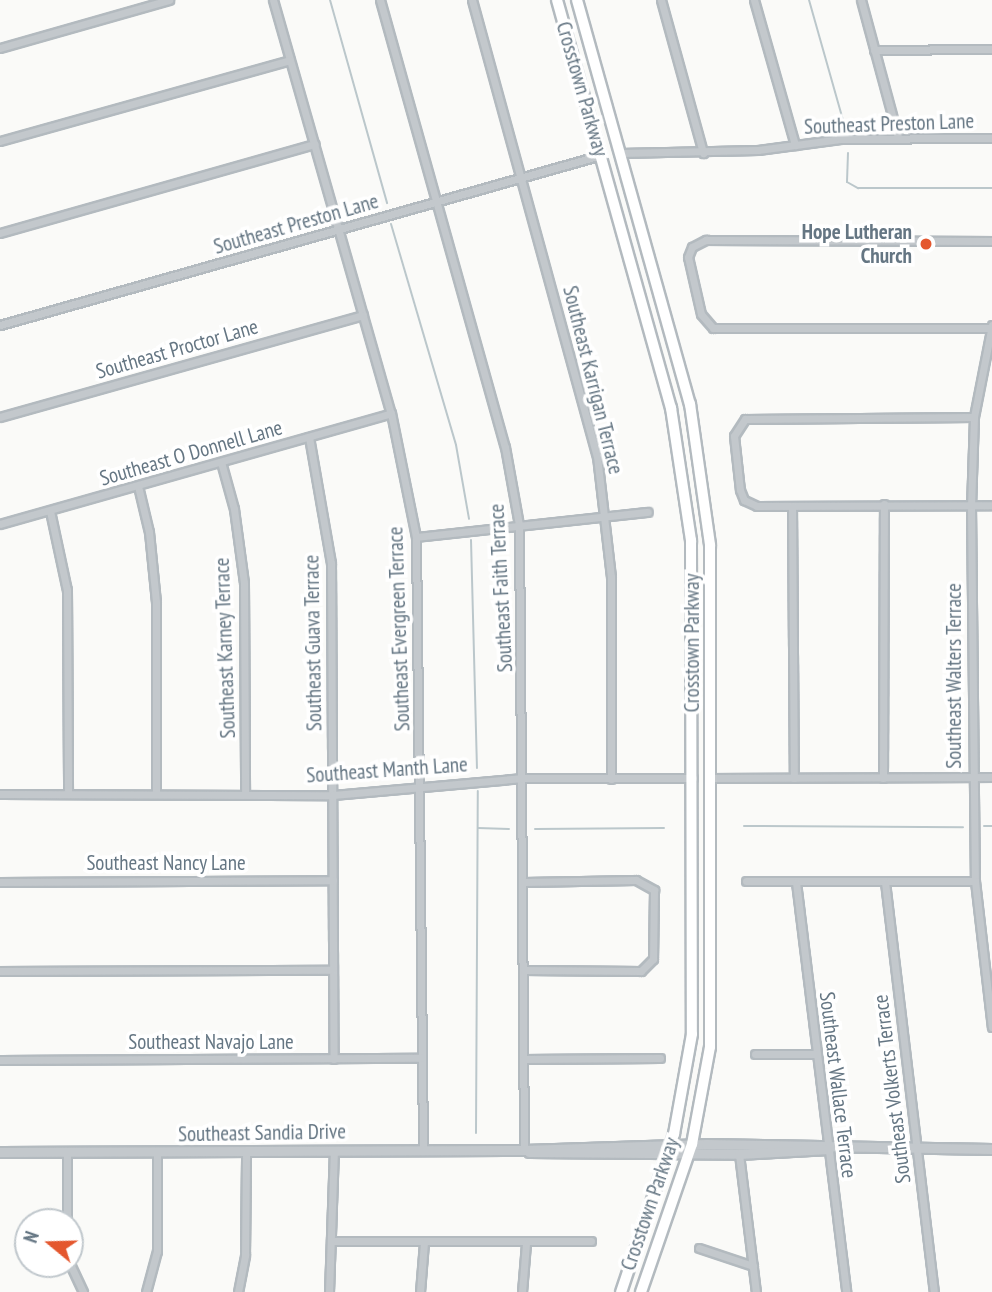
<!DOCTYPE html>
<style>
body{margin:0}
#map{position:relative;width:992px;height:1292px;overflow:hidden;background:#fafaf8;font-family:"PT Sans Narrow",sans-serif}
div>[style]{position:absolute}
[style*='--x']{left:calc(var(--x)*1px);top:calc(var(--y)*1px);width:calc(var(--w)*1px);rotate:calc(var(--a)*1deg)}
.stream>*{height:2px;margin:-1px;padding:0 1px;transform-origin:1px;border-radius:1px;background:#bbc7cb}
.roads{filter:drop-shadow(2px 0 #b3babf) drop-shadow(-2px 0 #b3babf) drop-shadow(0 2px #b3babf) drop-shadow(0 -2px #b3babf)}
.minor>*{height:7px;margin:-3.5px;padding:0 3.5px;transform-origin:3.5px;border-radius:3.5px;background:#c3c8cc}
.tertiary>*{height:9px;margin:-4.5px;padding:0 4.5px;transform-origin:4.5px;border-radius:4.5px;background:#c3c8cc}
.secondary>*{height:10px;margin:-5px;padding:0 5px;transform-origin:5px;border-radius:5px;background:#fff}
.dots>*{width:19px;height:19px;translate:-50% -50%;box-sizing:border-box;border:4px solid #fff;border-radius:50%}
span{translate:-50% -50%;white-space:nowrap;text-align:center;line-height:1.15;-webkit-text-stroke:7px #fff;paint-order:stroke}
.street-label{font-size:21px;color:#657683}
.poi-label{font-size:21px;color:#657683;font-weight:700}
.right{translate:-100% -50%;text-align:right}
.north{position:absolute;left:14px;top:1208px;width:70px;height:70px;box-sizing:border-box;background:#fff;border:2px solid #c1c8cd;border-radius:50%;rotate:289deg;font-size:19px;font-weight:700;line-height:28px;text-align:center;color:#657683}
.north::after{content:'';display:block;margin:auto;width:24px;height:32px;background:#e4572e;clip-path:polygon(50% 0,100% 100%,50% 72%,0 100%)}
</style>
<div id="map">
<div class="stream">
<i style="--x:330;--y:0;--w:211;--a:74.3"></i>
<i style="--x:809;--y:0;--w:132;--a:74.2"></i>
<i style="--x:848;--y:153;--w:29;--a:92"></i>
<i style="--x:847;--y:182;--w:13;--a:29"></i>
<i style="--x:858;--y:188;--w:134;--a:0"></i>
<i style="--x:391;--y:224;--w:230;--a:73.6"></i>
<i style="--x:456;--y:445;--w:75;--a:80"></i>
<i style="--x:471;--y:540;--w:228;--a:88.5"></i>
<i style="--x:744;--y:826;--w:219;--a:0.3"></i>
<i style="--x:984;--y:826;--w:8;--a:0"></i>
<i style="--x:478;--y:828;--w:31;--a:2"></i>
<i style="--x:535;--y:829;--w:129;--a:-0.4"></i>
<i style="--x:476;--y:1133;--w:342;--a:-89.7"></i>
</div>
<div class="roads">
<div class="minor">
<i style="--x:273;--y:0;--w:430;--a:74.1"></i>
<i style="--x:391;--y:413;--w:126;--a:78.6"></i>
<i style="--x:416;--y:537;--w:612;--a:89.34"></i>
<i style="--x:380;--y:0;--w:464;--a:74.4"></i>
<i style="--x:505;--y:447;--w:79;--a:79.8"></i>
<i style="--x:519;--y:525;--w:625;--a:89.54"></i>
<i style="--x:472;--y:0;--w:473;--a:74.7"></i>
<i style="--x:597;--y:456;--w:122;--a:83.4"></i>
<i style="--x:611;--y:577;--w:202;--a:90"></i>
<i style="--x:661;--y:0;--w:159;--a:74.6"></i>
<i style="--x:754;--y:0;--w:151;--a:74.2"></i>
<i style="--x:861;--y:0;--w:142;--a:74.9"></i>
<i style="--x:0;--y:48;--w:176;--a:-15.9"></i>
<i style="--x:874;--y:50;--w:118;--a:-0.5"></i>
<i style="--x:0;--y:141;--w:301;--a:-15.6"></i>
<i style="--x:620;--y:153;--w:138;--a:-1.2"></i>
<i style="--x:758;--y:150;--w:83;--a:-7.6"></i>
<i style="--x:840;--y:139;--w:152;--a:-0.4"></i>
<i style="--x:0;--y:233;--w:327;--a:-15.8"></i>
<i style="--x:0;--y:325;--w:625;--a:-15.79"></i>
<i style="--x:992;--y:325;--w:94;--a:101.1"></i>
<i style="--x:974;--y:417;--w:89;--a:91.9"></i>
<i style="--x:971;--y:506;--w:375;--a:89.4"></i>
<i style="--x:975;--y:881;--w:147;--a:83.4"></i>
<i style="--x:991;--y:328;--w:278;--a:180"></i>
<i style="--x:713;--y:328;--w:18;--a:-131"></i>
<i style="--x:701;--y:314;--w:58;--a:-102.8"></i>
<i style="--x:688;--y:257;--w:11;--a:-68"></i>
<i style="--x:692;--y:247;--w:16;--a:-27"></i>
<i style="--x:706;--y:240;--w:286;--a:0.2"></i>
<i style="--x:0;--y:417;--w:377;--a:-15.7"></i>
<i style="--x:974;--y:417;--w:229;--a:179.5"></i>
<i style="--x:745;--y:419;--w:20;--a:123"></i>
<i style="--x:734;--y:436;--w:54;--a:83.7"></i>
<i style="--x:740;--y:490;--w:11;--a:68"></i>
<i style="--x:744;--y:500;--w:14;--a:25"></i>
<i style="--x:757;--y:506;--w:235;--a:-0.2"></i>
<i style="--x:309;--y:437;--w:128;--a:80.1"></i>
<i style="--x:331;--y:563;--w:496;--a:89.7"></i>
<i style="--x:221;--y:462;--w:49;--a:74.5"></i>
<i style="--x:234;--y:509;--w:75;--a:82.3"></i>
<i style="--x:244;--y:583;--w:210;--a:89.7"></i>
<i style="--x:138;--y:486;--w:47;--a:76.6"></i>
<i style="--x:149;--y:532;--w:70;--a:84.3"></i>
<i style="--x:156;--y:602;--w:191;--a:90"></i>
<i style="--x:792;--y:506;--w:272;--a:89.6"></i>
<i style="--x:50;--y:511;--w:81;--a:77.9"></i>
<i style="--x:67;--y:590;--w:203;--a:89.7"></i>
<i style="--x:0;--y:524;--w:406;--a:-15.8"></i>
<i style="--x:416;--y:537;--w:233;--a:-6.2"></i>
<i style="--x:712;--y:778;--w:280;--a:-0.2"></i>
<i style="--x:883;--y:778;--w:274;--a:-89.8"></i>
<i style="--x:0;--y:794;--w:333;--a:0.2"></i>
<i style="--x:333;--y:795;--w:191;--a:-5.1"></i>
<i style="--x:523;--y:778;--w:170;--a:0"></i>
<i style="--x:746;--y:881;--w:229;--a:0"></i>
<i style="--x:0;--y:882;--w:333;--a:-0.3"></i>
<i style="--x:524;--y:882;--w:112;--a:-1"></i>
<i style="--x:636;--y:880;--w:21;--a:29"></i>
<i style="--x:654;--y:890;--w:69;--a:90.8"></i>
<i style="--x:653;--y:959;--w:17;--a:135"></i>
<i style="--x:641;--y:971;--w:117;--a:-179.5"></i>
<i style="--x:796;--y:882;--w:413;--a:83"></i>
<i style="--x:885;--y:882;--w:413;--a:83.2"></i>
<i style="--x:0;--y:971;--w:333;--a:-0.2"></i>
<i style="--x:755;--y:1054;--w:60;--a:0"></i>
<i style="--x:524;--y:1059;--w:136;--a:-0.4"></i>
<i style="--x:0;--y:1060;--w:421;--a:-0.3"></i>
<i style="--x:67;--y:1152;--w:70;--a:90"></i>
<i style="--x:739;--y:1154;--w:139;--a:83"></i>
<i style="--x:333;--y:1241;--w:258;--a:0"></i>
<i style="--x:699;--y:1248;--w:57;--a:18.4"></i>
<i style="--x:70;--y:1264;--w:31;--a:65"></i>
<i style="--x:146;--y:1292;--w:42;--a:-75"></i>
<i style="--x:157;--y:1251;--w:99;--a:-90"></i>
<i style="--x:238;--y:1292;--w:38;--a:-79"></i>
<i style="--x:245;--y:1255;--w:104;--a:-89.4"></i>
<i style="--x:329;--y:1292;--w:142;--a:-88"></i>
<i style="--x:420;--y:1292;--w:50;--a:-85.4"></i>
<i style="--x:522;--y:1292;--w:49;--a:-85.3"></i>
</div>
<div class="tertiary">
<i style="--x:0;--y:1152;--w:524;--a:-0.22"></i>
<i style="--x:524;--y:1150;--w:182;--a:-1.9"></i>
<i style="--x:706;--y:1144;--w:286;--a:1"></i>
<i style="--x:529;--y:1152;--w:210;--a:0.5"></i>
<i style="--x:739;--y:1154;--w:90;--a:-3.2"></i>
</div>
<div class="secondary">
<i style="--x:557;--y:0;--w:424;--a:74.4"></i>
<i style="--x:671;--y:408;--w:134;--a:81.4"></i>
<i style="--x:691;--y:540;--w:494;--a:89.9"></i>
<i style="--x:692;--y:1034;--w:102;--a:100.2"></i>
<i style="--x:674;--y:1134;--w:167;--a:108.5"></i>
<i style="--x:577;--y:0;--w:420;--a:74.4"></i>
<i style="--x:690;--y:404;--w:142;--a:81.9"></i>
<i style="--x:710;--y:545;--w:502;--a:90"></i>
<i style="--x:710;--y:1047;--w:99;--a:100.5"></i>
<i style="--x:692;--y:1144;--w:157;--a:109"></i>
</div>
</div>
<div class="dots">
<i style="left:926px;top:244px;background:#e4572e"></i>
</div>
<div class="street-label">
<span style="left:582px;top:89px;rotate:74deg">Crosstown Parkway</span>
<span style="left:889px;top:124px;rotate:-2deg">Southeast Preston Lane</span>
<span style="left:296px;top:224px;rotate:-16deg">Southeast Preston Lane</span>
<span style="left:177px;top:349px;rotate:-16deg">Southeast Proctor Lane</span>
<span style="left:593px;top:380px;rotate:76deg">Southeast Karrigan Terrace</span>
<span style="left:191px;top:453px;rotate:-16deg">Southeast O Donnell Lane</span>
<span style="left:501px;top:588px;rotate:-93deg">Southeast Faith Terrace</span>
<span style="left:399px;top:629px;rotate:-92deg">Southeast Evergreen Terrace</span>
<span style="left:313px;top:643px;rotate:-91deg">Southeast Guava Terrace</span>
<span style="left:692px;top:643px;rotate:-90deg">Crosstown Parkway</span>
<span style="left:225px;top:648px;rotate:-92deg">Southeast Karney Terrace</span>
<span style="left:954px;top:676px;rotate:-90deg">Southeast Walters Terrace</span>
<span style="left:387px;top:770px;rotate:-4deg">Southeast Manth Lane</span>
<span style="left:166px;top:863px">Southeast Nancy Lane</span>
<span style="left:211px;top:1042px">Southeast Navajo Lane</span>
<span style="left:838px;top:1085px;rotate:83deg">Southeast Wallace Terrace</span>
<span style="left:892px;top:1089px;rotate:-97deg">Southeast Volkerts Terrace</span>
<span style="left:262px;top:1133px;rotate:-1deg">Southeast Sandia Drive</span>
<span style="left:650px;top:1204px;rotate:-71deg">Crosstown Parkway</span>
</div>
<div class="poi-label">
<span class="right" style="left:912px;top:244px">Hope Lutheran<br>Church</span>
</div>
<div class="north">N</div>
</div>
